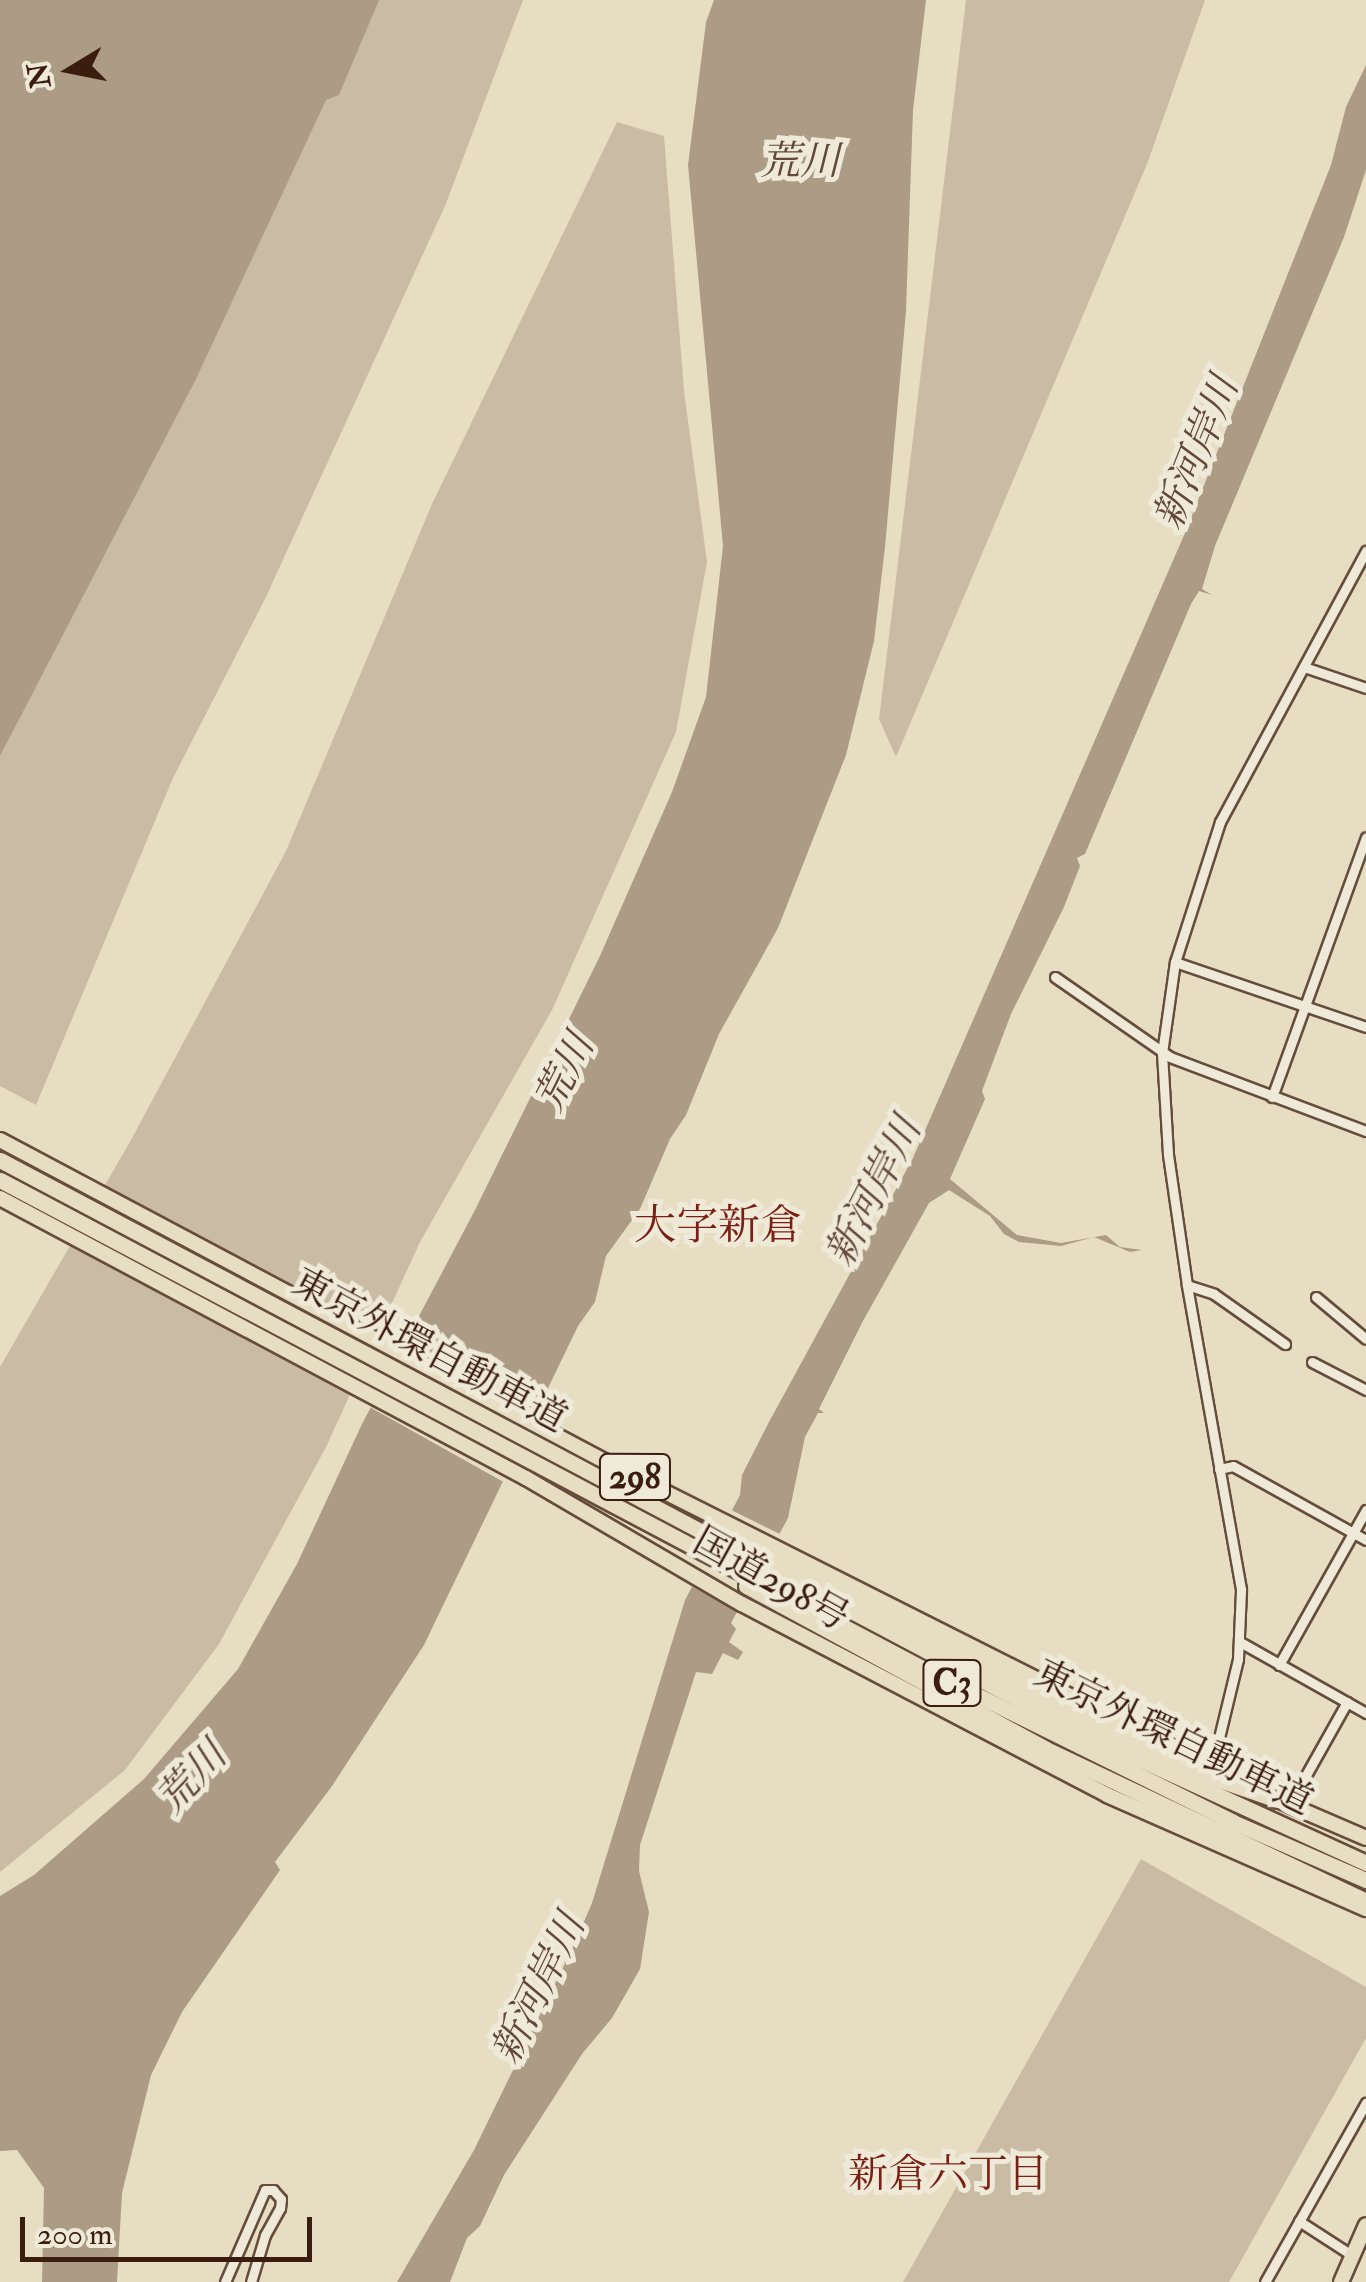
<!DOCTYPE html>
<meta charset="utf-8">
<style>
body{margin:0}
#map{position:relative;width:1366px;height:2282px;overflow:hidden;background:#e7ddc3;font-family:"IM FELL Double Pica","Noto Serif JP",serif}
div>[style]{position:absolute}
[style*='--x']{left:calc(var(--x)*1px);top:calc(var(--y)*1px);width:calc(var(--w)*1px);rotate:calc(var(--a)*1deg)}
.green>*{inset:0;background:#cabca4}
.water>*{inset:0;background:#ac9c86}
.pier>*{inset:0;background:#e7ddc3}
.roads{filter:drop-shadow(2px 0 #654d3c) drop-shadow(-2px 0 #654d3c) drop-shadow(0 2px #654d3c) drop-shadow(0 -2px #654d3c)}
.minor>*{height:9px;margin:-4.5px;padding:0 4.5px;transform-origin:4.5px;border-radius:4.5px;background:#efe9d8}
.trunk>*{height:14px;margin:-7px;padding:0 7px;transform-origin:7px;border-radius:7px;background:#e7ddc3}
.motorway>*{height:15px;margin:-7.5px;padding:0 7.5px;transform-origin:7.5px;border-radius:7.5px;background:#e7ddc3}
span{translate:-50% -50%;white-space:nowrap;text-align:center;line-height:1.15;-webkit-text-stroke:10px #efe9d8;paint-order:stroke}
.shield-label span{padding:2px 8px;background:#efe9d8;border:2px solid;border-radius:8px;-webkit-text-stroke-width:0}
.shield-label{font-size:35px;color:#3a1d0f;font-weight:700}
.street-label{font-size:38px;color:#3a1d0f}
.water-label{font-size:40px;color:#624939;font-style:italic}
.neighbourhood-label{font-size:40px;color:#7a1f14}
.quarter-label{font-size:42px;color:#7a1f14}
.north{position:absolute;left:20px;top:20px;width:100px;height:100px;-webkit-text-stroke:8px #efe9d8;paint-order:stroke;rotate:260deg;font-size:28px;font-weight:700;line-height:40px;text-align:center;color:#3a1d0f}
.north::after{content:'';display:block;margin:auto;width:35px;height:45px;background:#3a1d0f;clip-path:polygon(50% 0,100% 100%,50% 72%,0 100%)}
.scale{position:absolute;left:20px;top:2217px;width:292px;height:45px;box-sizing:border-box;border:5px solid #3a1d0f;border-top:0;padding-left:12px;font-size:30px;line-height:35px;white-space:nowrap;color:#3a1d0f;-webkit-text-stroke:8px #efe9d8;paint-order:stroke}
</style>
<div id="map">
<div class="green">
<i style="clip-path:polygon(0 0,523px 0,445px 206px,265px 599px,173px 778px,36px 1105px,0 1086px)"></i>
<i style="clip-path:polygon(966px 0,1205px 0,1147px 164px,896px 757px,879px 719px)"></i>
<i style="clip-path:polygon(617px 122px,664px 136px,684px 391px,707px 562px,676px 732px,552px 1010px,420px 1242px,326px 1447px,219px 1644px,125px 1770px,0 1872px,0 1367px,131px 1140px,286px 851px,432px 504px)"></i>
<i style="clip-path:polygon(1141px 1859px,1366px 1987px,1366px 2038px,1229px 2282px,903px 2282px)"></i>
</div>
<div class="water">
<i style="clip-path:polygon(0 0,379px 0,339px 95px,326px 100px,196px 379px,0 756px)"></i>
<i style="clip-path:polygon(714px 0,926px 0,913px 110px,906px 311px,885px 547px,874px 641px,846px 755px,778px 928px,719px 1034px,686px 1115px,670px 1139px,640px 1209px,606px 1256px,595px 1302px,578px 1326px,424px 1645px,332px 1786px,275px 1862px,280px 1870px,182px 2012px,151px 2075px,122px 2193px,117px 2282px,42px 2282px,44px 2188px,17px 2150px,0 2151px,0 1896px,34px 1875px,144px 1779px,238px 1669px,297px 1564px,362px 1424px,475px 1210px,599px 958px,672px 792px,706px 697px,723px 546px,688px 165px,706px 22px)"></i>
<i style="clip-path:polygon(1366px 65px,1366px 170px,1344px 237px,1215px 546px,1202px 589px,1212px 595px,1199px 591px,1191px 604px,1085px 854px,1077px 858px,1080px 866px,1064px 907px,1011px 1014px,982px 1091px,985px 1099px,950px 1179px,1017px 1235px,1061px 1243px,1106px 1235px,1120px 1247px,1142px 1250px,1130px 1252px,1094px 1237px,1061px 1246px,1019px 1242px,1004px 1234px,990px 1216px,949px 1190px,929px 1203px,863px 1321px,819px 1409px,824px 1413px,818px 1413px,805px 1437px,788px 1518px,731px 1623px,736px 1629px,729px 1642px,743px 1652px,738px 1660px,723px 1653px,712px 1674px,696px 1672px,640px 1845px,639px 1871px,649px 1912px,640px 1969px,612px 2018px,582px 2054px,504px 2175px,480px 2226px,467px 2238px,450px 2282px,397px 2282px,474px 2150px,573px 1947px,592px 1903px,685px 1600px,740px 1495px,742px 1475px,769px 1422px,913px 1158px,1185px 533px,1331px 165px,1346px 107px)"></i>
</div>
<div class="pier">
<i style="clip-path:polygon(401px 1340px,544px 1415px,509px 1485px,366px 1405px)"></i>
<i style="clip-path:polygon(727px 1508px,784px 1536px,742px 1614px,687px 1584px)"></i>
</div>
<div class="roads">
<div class="minor">
<i style="--x:1304;--y:667;--w:65;--a:18.7"></i>
<i style="--x:1175;--y:962;--w:202;--a:18.8"></i>
<i style="--x:1055;--y:977;--w:140;--a:34.8"></i>
<i style="--x:1170;--y:1057;--w:210;--a:20.7"></i>
<i style="--x:1272;--y:1097;--w:276;--a:-70.1"></i>
<i style="--x:1187;--y:1285;--w:28;--a:18"></i>
<i style="--x:1214;--y:1294;--w:87;--a:35.2"></i>
<i style="--x:1316;--y:1297;--w:65;--a:40"></i>
<i style="--x:1312;--y:1362;--w:61;--a:27.4"></i>
<i style="--x:1219;--y:1469;--w:14;--a:-12"></i>
<i style="--x:1233;--y:1466;--w:152;--a:29.1"></i>
<i style="--x:1240;--y:1642;--w:145;--a:29.4"></i>
<i style="--x:1279;--y:1665;--w:178;--a:-60.7"></i>
<i style="--x:1347;--y:1702;--w:94;--a:119.3"></i>
<i style="--x:1301;--y:1784;--w:92;--a:-155.7"></i>
<i style="--x:1217;--y:1746;--w:89;--a:-76.4"></i>
<i style="--x:1238;--y:1659;--w:70;--a:-87.5"></i>
<i style="--x:1241;--y:1589;--w:309;--a:-100.1"></i>
<i style="--x:1187;--y:1285;--w:132;--a:-98.3"></i>
<i style="--x:1168;--y:1154;--w:101;--a:-93.4"></i>
<i style="--x:1162;--y:1053;--w:92;--a:-81.9"></i>
<i style="--x:1175;--y:962;--w:147;--a:-72.2"></i>
<i style="--x:1220;--y:822;--w:308;--a:-61.7"></i>
<i style="--x:1299;--y:2221;--w:64;--a:32.9"></i>
<i style="--x:225;--y:2282;--w:100;--a:-66.5"></i>
<i style="--x:265;--y:2190;--w:8;--a:0"></i>
<i style="--x:273;--y:2190;--w:12;--a:48"></i>
<i style="--x:281;--y:2199;--w:9;--a:96"></i>
<i style="--x:280;--y:2208;--w:31;--a:119"></i>
<i style="--x:265;--y:2235;--w:49;--a:106.6"></i>
<i style="--x:1265;--y:2282;--w:206;--a:-60.6"></i>
</div>
<div class="trunk">
<i style="--x:0;--y:1140;--w:705;--a:27.98"></i>
<i style="--x:623;--y:1471;--w:674;--a:26.72"></i>
<i style="--x:0;--y:1198;--w:596;--a:28.03"></i>
<i style="--x:526;--y:1478;--w:250;--a:30.3"></i>
<i style="--x:742;--y:1604;--w:412;--a:27.6"></i>
<i style="--x:1107;--y:1795;--w:283;--a:23.8"></i>
<i style="--x:1271;--y:1797;--w:103;--a:23.3"></i>
<i style="--x:1341;--y:2282;--w:62;--a:-66.3"></i>
</div>
<div class="motorway">
<i style="--x:0;--y:1160;--w:1222;--a:27.91"></i>
<i style="--x:1080;--y:1732;--w:315;--a:24.6"></i>
<i style="--x:0;--y:1180;--w:1043;--a:27.89"></i>
<i style="--x:922;--y:1668;--w:347;--a:26.3"></i>
<i style="--x:1233;--y:1822;--w:145;--a:23.6"></i>
<i style="--x:734;--y:1541;--w:137;--a:25.4"></i>
<i style="--x:858;--y:1600;--w:259;--a:27.6"></i>
<i style="--x:1088;--y:1720;--w:147;--a:24.5"></i>
<i style="--x:1222;--y:1781;--w:58;--a:19.1"></i>
<i style="--x:746;--y:1586;--w:341;--a:28.5"></i>
<i style="--x:1046;--y:1749;--w:354;--a:25.4"></i>
</div>
</div>
<div class="shield-label">
<span style="left:635px;top:1477px">298</span>
<span style="left:952px;top:1683px">C3</span>
</div>
<div class="street-label">
<span style="left:429px;top:1351px;rotate:28deg">東京外環自動車道</span>
<span style="left:771px;top:1580px;rotate:29deg">国道298号</span>
<span style="left:1173px;top:1738px;rotate:26deg">東京外環自動車道</span>
</div>
<div class="water-label">
<span style="left:800px;top:162px">荒川</span>
<span style="left:1197px;top:453px;rotate:-68deg">新河岸川</span>
<span style="left:565px;top:1073px;rotate:-63deg">荒川</span>
<span style="left:874px;top:1192px;rotate:-63deg">新河岸川</span>
<span style="left:192px;top:1778px;rotate:-47deg">荒川</span>
<span style="left:539px;top:1989px;rotate:-64deg">新河岸川</span>
</div>
<div class="neighbourhood-label">
<span style="left:948px;top:2175px">新倉六丁目</span>
</div>
<div class="quarter-label">
<span style="left:718px;top:1226px">大字新倉</span>
</div>
<div class="north">N</div>
<div class="scale">200 m</div>
</div>
